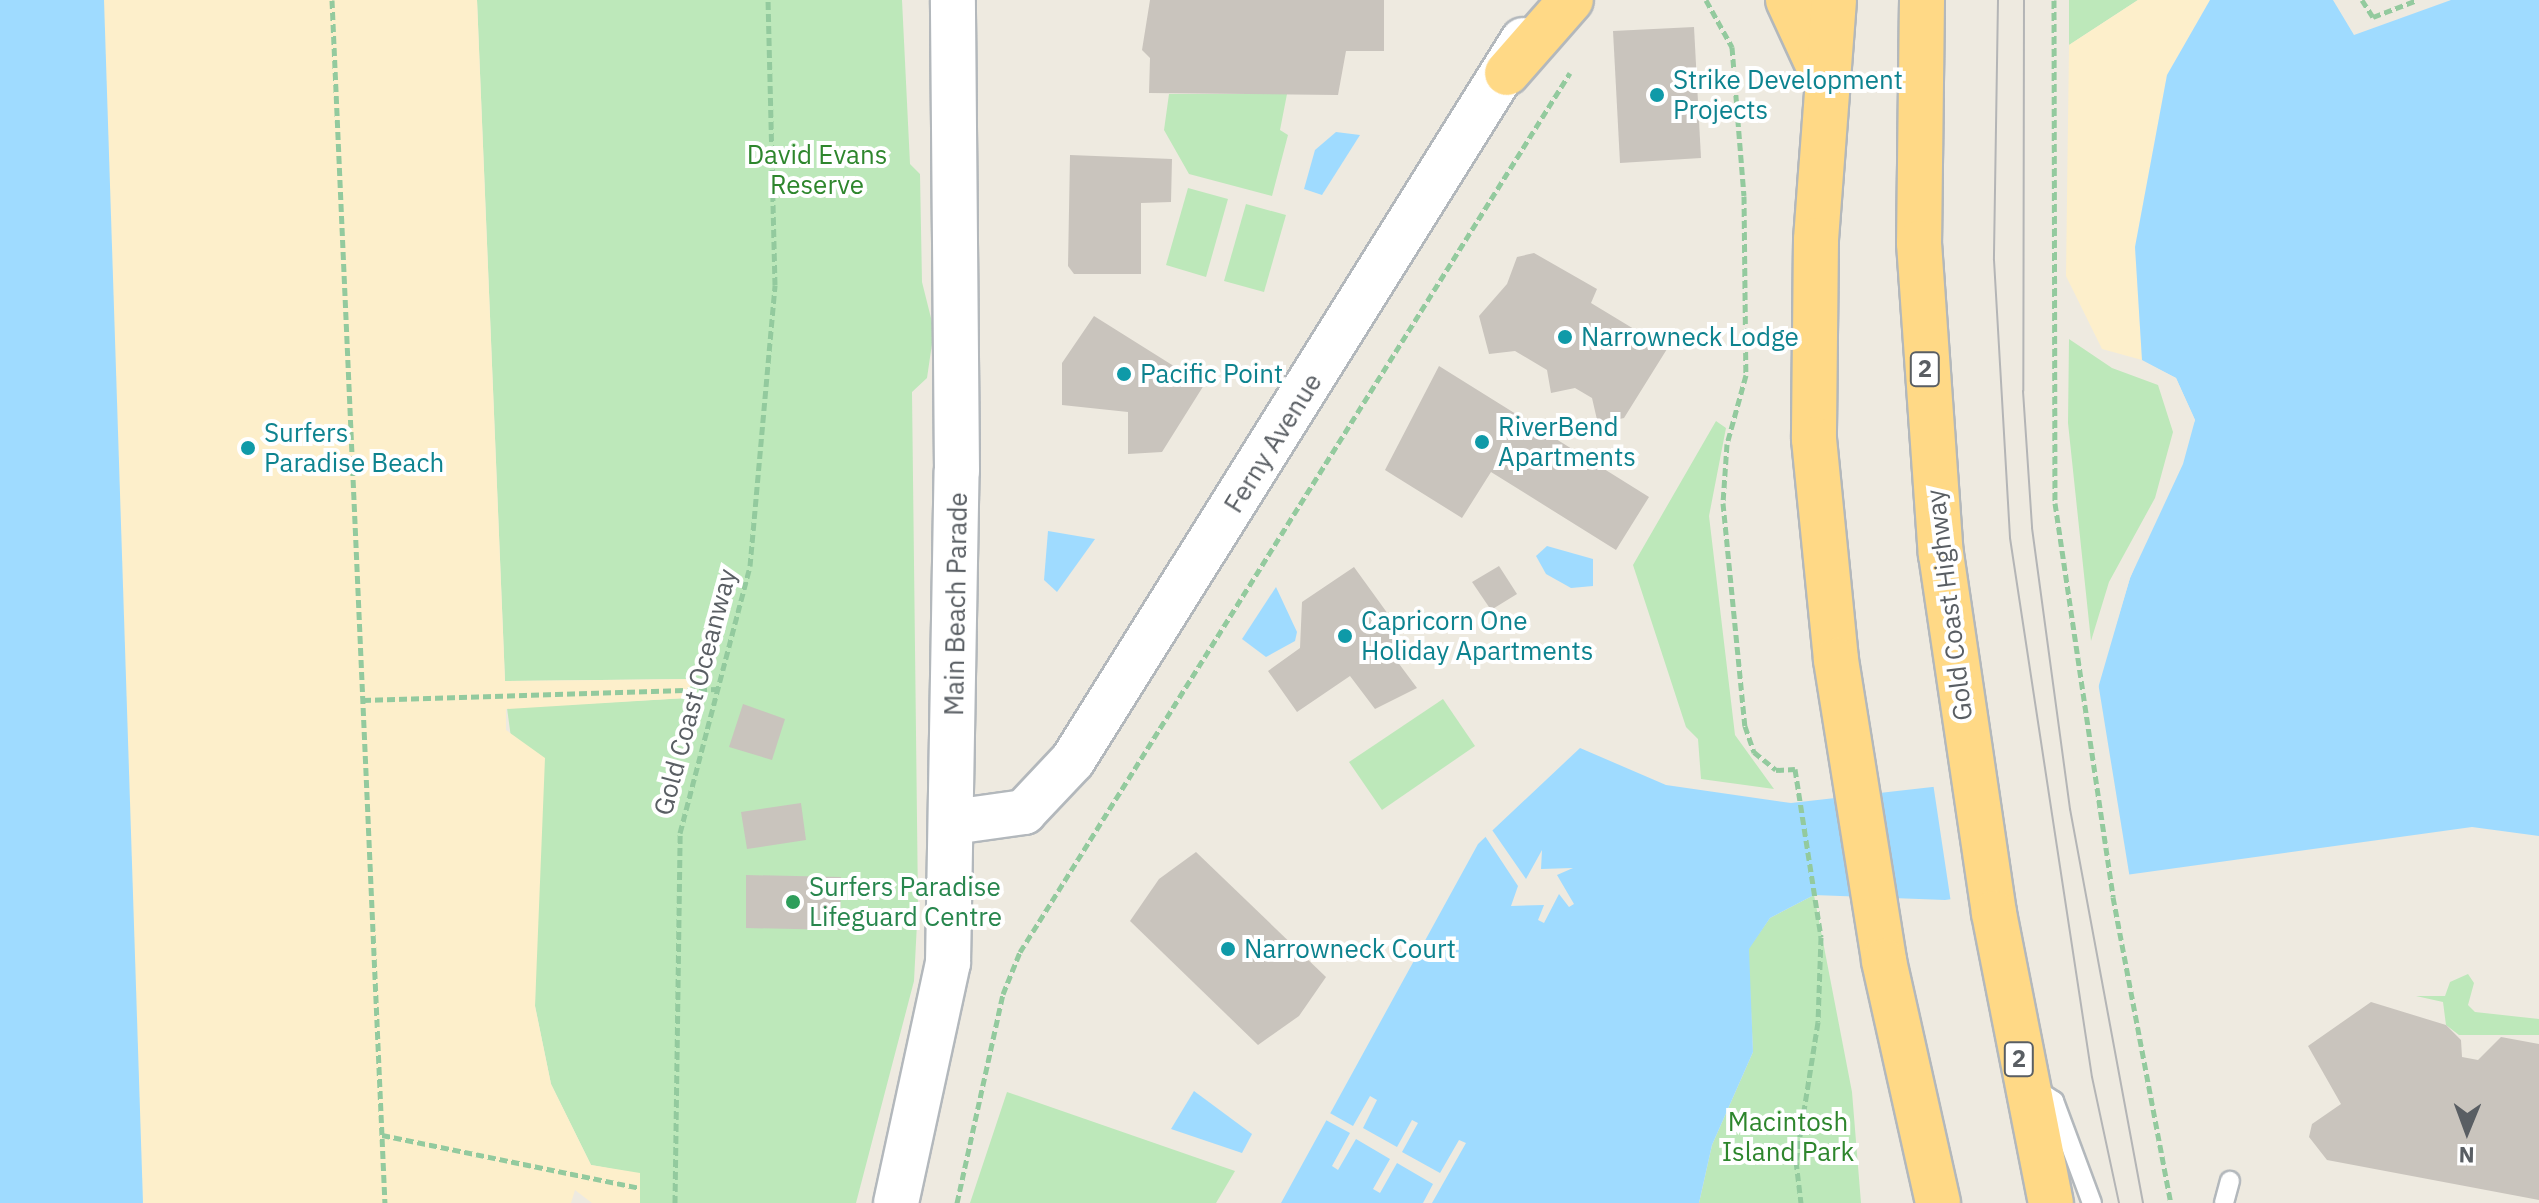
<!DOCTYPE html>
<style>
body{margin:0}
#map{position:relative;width:2539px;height:1203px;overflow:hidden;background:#eeeae0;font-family:"IBM Plex Sans",sans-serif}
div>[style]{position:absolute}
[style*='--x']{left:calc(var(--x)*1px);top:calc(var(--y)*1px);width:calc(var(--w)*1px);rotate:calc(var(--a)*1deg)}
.green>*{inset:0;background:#bde8ba}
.sand>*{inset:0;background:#fdefcb}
.water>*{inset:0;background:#9fdbff}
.pier>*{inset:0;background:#eeeae0}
.building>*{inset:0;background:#c9c4bd}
.path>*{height:5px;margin-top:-2.5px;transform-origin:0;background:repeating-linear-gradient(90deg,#93ca9e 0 8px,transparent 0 12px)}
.roads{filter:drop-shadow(2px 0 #b3b8bc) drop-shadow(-2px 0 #b3b8bc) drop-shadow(0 2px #b3b8bc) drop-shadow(0 -2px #b3b8bc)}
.lane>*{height:18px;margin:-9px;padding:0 9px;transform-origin:9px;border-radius:9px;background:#fff}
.secondary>*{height:44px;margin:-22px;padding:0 22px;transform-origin:22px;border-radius:22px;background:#fff}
.highway>*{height:44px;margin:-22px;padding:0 22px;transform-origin:22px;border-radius:22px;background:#ffd986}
.tram>*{height:2px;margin:-1px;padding:0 1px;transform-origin:1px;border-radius:1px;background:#b4b5b6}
.dots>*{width:22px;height:22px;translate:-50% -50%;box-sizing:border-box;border:4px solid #fff;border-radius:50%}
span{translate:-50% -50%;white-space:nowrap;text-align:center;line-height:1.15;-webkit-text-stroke:8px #fff;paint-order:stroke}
.shield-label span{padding:2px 6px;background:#fff;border:2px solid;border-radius:6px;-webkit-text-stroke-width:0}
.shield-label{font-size:24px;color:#595e63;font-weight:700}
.culture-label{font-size:26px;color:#0d838f}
.left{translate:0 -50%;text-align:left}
.park-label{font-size:26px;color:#2e862d}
.street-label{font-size:26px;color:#595e63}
.leisure-label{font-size:26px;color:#27864d}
.north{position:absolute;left:2427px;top:1091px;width:80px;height:80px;-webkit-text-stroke:6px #fff;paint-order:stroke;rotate:181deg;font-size:22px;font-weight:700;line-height:32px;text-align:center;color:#595e63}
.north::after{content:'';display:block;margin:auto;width:28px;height:36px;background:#595e63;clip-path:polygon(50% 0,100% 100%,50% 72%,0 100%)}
</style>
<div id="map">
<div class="green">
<i style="clip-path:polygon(477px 0,902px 0,910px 164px,920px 174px,922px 282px,934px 330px,927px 378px,912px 392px,918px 904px,914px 981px,856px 1203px,640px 1203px,640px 1174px,591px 1165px,551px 1084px,535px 1006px,536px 922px,507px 708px,686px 698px,693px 679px,505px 681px)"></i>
<i style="clip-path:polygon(2069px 0,2138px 0,2069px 45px)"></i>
<i style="clip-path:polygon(1169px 94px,1287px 94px,1280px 130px,1288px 135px,1272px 196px,1189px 174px,1164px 130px)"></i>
<i style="clip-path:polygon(1188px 188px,1228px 199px,1206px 277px,1166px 265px)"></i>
<i style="clip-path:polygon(1246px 204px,1286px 215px,1264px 292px,1224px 281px)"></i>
<i style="clip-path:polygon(2069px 339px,2112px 368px,2158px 385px,2173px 432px,2155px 498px,2109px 582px,2091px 641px,2068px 423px)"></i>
<i style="clip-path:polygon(1716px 421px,1726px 428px,1709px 516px,1735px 735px,1774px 789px,1701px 779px,1698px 739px,1686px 727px,1633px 565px)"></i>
<i style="clip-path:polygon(1443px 699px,1475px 746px,1382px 810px,1349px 762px)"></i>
<i style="clip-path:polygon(1814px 895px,1852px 1092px,1861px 1203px,1699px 1203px,1712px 1145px,1753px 1052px,1748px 949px,1770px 918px)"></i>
<i style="clip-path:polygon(2468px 974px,2474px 983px,2468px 1005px,2475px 1012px,2539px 1019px,2539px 1035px,2459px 1035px,2446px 1025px,2443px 1002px,2416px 996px,2445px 996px,2450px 982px)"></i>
<i style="clip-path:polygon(1007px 1092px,1235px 1171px,1216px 1203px,970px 1203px)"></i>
</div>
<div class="sand">
<i style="clip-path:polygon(0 0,477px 0,505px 681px,693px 679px,686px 698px,506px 709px,506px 730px,545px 758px,535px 1006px,551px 1084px,591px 1165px,640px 1173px,640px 1203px,592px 1203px,575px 1190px,571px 1203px,0 1203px)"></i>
<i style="clip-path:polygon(2138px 0,2210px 0,2167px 75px,2135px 247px,2142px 360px,2102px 349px,2066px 276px,2069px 45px)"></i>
</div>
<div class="water">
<i style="clip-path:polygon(0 0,104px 0,143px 1203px,0 1203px)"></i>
<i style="clip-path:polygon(2210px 0,2333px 0,2354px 35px,2451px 0,2539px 0,2539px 836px,2472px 827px,1945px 900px,1814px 895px,1770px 918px,1749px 949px,1753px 1052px,1712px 1145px,1699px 1203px,1281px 1203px,1478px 844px,1580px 748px,1666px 785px,1791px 803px,2074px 771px,2130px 578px,2195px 420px,2176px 378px,2142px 360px,2135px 247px,2167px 75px)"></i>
<i style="clip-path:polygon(1336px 132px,1360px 135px,1322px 195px,1304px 189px,1315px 150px)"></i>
<i style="clip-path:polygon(1048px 531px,1095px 539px,1057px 592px,1044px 580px)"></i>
<i style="clip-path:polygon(1547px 546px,1593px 559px,1593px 586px,1571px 588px,1546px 574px,1536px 556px)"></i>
<i style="clip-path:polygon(1276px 587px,1297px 632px,1295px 641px,1266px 657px,1242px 639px)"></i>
<i style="clip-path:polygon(1194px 1091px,1252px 1134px,1242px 1153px,1171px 1129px)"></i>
</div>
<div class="pier">
<i style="clip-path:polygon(2138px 359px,2176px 378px,2195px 420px,2183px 464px,2130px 578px,2099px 681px,2126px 576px,2191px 420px,2173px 381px)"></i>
<i style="clip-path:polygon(2097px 676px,2130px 879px,1951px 903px,1933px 783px,2071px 768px)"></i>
<i style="clip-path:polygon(1490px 827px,1526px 879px,1542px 850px,1541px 869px,1573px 868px,1557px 875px,1574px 904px,1569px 907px,1559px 894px,1544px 923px,1538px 920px,1544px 905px,1511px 906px,1518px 886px,1483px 833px)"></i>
<i style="clip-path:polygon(1370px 1096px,1377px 1100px,1363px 1128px,1397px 1147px,1412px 1120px,1418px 1123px,1402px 1152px,1440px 1173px,1459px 1140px,1466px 1143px,1432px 1203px,1423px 1203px,1433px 1184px,1397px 1163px,1380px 1193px,1373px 1189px,1390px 1159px,1356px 1139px,1338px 1170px,1332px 1166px,1350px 1133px,1324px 1119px,1328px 1112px,1353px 1126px)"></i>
</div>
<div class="building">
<i style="clip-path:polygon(1150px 0,1384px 0,1384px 51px,1346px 51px,1338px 95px,1149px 93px,1150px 58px,1142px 50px)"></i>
<i style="clip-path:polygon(1694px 27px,1701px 158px,1620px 163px,1613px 31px)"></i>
<i style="clip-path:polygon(1070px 155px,1172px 159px,1171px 202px,1141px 203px,1141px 274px,1074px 274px,1068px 266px)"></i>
<i style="clip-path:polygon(1534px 253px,1597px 289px,1591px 303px,1667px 349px,1624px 418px,1598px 424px,1592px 398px,1575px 388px,1551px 393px,1547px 370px,1515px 351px,1489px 354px,1479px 316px,1507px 284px,1517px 257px)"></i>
<i style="clip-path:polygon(1094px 316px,1204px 385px,1162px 452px,1128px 454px,1128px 412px,1062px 405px,1062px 363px)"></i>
<i style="clip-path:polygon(1439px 366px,1649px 497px,1616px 550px,1491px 472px,1462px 518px,1385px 470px)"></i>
<i style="clip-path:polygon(1499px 566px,1517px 594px,1491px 610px,1472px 582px)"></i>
<i style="clip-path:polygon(1354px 567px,1388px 614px,1382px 619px,1402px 647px,1391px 653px,1417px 688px,1375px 709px,1350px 676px,1297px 712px,1268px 671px,1300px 648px,1302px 602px)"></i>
<i style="clip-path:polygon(743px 704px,785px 719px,772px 760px,729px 747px)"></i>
<i style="clip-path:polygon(801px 803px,806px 840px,747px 849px,741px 812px)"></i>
<i style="clip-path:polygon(1196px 852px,1326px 977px,1299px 1016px,1258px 1045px,1130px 921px,1159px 879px)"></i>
<i style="clip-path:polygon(746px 875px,841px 877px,840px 930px,746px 928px)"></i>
<i style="clip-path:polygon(2371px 1002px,2446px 1025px,2461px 1040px,2462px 1057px,2478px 1060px,2501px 1037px,2539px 1044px,2539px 1200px,2327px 1160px,2309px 1137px,2312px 1124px,2341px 1104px,2308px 1046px)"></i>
</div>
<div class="path">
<i style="--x:332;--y:0;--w:1204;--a:87.48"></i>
<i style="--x:1706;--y:0;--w:54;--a:61"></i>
<i style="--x:1732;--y:47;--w:149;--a:85.4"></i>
<i style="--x:1744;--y:196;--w:179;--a:89.4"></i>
<i style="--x:1746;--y:375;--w:72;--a:105.4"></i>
<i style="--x:1727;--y:444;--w:59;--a:93.9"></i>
<i style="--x:1723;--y:503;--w:224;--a:84.4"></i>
<i style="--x:1745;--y:726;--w:28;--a:71"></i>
<i style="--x:1754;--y:752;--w:28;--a:39"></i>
<i style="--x:1776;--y:770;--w:19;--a:-3"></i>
<i style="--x:1795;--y:769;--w:170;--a:81.2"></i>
<i style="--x:1821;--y:937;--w:85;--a:92"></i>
<i style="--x:1818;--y:1022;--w:141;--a:99"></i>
<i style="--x:1796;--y:1161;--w:42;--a:83.2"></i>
<i style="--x:2054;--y:0;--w:503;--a:89.89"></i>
<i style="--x:2055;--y:503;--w:398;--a:81.6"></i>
<i style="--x:2113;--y:897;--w:311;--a:79.3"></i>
<i style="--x:2362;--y:0;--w:20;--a:57"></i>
<i style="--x:2373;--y:17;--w:47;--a:-21.1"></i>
<i style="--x:363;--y:700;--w:354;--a:-1.8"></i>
<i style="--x:382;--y:1135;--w:263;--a:11.6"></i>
<i style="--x:675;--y:1203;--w:370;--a:-89.2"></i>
<i style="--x:680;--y:833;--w:276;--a:-75.3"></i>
<i style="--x:750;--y:566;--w:282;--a:-84.9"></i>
<i style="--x:775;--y:285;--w:285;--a:-91.4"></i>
<i style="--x:957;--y:1203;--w:214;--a:-77.6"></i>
<i style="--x:1003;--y:994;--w:45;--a:-68"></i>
<i style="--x:1020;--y:952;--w:1037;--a:-57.97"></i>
</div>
<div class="roads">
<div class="lane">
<i style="--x:2034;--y:1088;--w:24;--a:33"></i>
<i style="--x:2054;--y:1101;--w:109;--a:69.6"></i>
<i style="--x:2224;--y:1203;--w:23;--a:-75"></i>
</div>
<div class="secondary">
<i style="--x:953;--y:822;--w:72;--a:-8"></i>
<i style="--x:1024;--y:812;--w:71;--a:-46.7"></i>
<i style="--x:1073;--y:760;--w:849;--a:-57.99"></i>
<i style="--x:896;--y:1203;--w:246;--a:-77.8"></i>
<i style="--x:948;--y:963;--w:492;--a:-89"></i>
<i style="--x:957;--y:471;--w:471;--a:-90.5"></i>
</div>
<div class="highway">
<i style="--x:1788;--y:0;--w:81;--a:65.3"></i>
<i style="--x:1834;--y:0;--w:241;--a:94.3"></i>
<i style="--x:1816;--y:240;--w:199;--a:90.6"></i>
<i style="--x:1814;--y:439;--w:222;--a:84.3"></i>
<i style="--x:1836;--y:660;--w:305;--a:80.9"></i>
<i style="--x:1884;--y:961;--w:248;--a:77.4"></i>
<i style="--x:1922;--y:0;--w:243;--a:90.7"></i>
<i style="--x:1919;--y:243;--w:312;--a:86"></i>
<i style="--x:1941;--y:554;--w:363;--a:81.6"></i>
<i style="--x:1994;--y:913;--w:296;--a:78.9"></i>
<i style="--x:1507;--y:73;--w:97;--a:-48.8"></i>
</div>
</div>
<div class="tram">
<i style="--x:1998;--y:0;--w:260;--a:90.9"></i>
<i style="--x:1994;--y:260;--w:278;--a:86.7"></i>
<i style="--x:2010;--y:538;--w:545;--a:81.35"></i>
<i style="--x:2092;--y:1077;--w:129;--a:77.9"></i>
<i style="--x:2024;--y:0;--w:391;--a:90.1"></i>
<i style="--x:2023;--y:391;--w:137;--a:86.2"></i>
<i style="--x:2032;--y:528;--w:284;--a:82.3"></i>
<i style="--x:2070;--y:809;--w:401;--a:79.5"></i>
</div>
<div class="dots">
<i style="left:1657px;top:95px;background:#0f9aa8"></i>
<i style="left:1565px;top:337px;background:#0f9aa8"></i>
<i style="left:1124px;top:374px;background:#0f9aa8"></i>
<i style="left:1482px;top:442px;background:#0f9aa8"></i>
<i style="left:248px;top:448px;background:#0f9aa8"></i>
<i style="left:1345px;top:636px;background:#0f9aa8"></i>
<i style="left:793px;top:902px;background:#2e9e5b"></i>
<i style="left:1228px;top:949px;background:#0f9aa8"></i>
</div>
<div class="shield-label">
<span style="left:1925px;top:369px">2</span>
<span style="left:2019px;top:1059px">2</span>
</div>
<div class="culture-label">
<span class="left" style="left:1673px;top:95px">Strike Development<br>Projects</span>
<span class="left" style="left:1581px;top:337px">Narrowneck Lodge</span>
<span class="left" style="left:1140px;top:374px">Pacific Point</span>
<span class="left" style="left:1498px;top:442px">RiverBend<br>Apartments</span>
<span class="left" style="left:264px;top:448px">Surfers<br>Paradise Beach</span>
<span class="left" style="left:1361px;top:636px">Capricorn One<br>Holiday Apartments</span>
<span class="left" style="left:1244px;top:949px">Narrowneck Court</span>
</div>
<div class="park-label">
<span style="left:817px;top:170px">David Evans<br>Reserve</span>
<span style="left:1788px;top:1137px">Macintosh<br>Island Park</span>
</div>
<div class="street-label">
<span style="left:1273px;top:443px;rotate:-58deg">Ferny Avenue</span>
<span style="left:956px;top:604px;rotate:-89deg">Main Beach Parade</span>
<span style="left:1949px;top:605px;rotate:-97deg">Gold Coast Highway</span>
<span style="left:695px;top:692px;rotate:-75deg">Gold Coast Oceanway</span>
</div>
<div class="leisure-label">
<span class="left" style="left:809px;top:902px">Surfers Paradise<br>Lifeguard Centre</span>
</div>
<div class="north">N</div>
</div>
